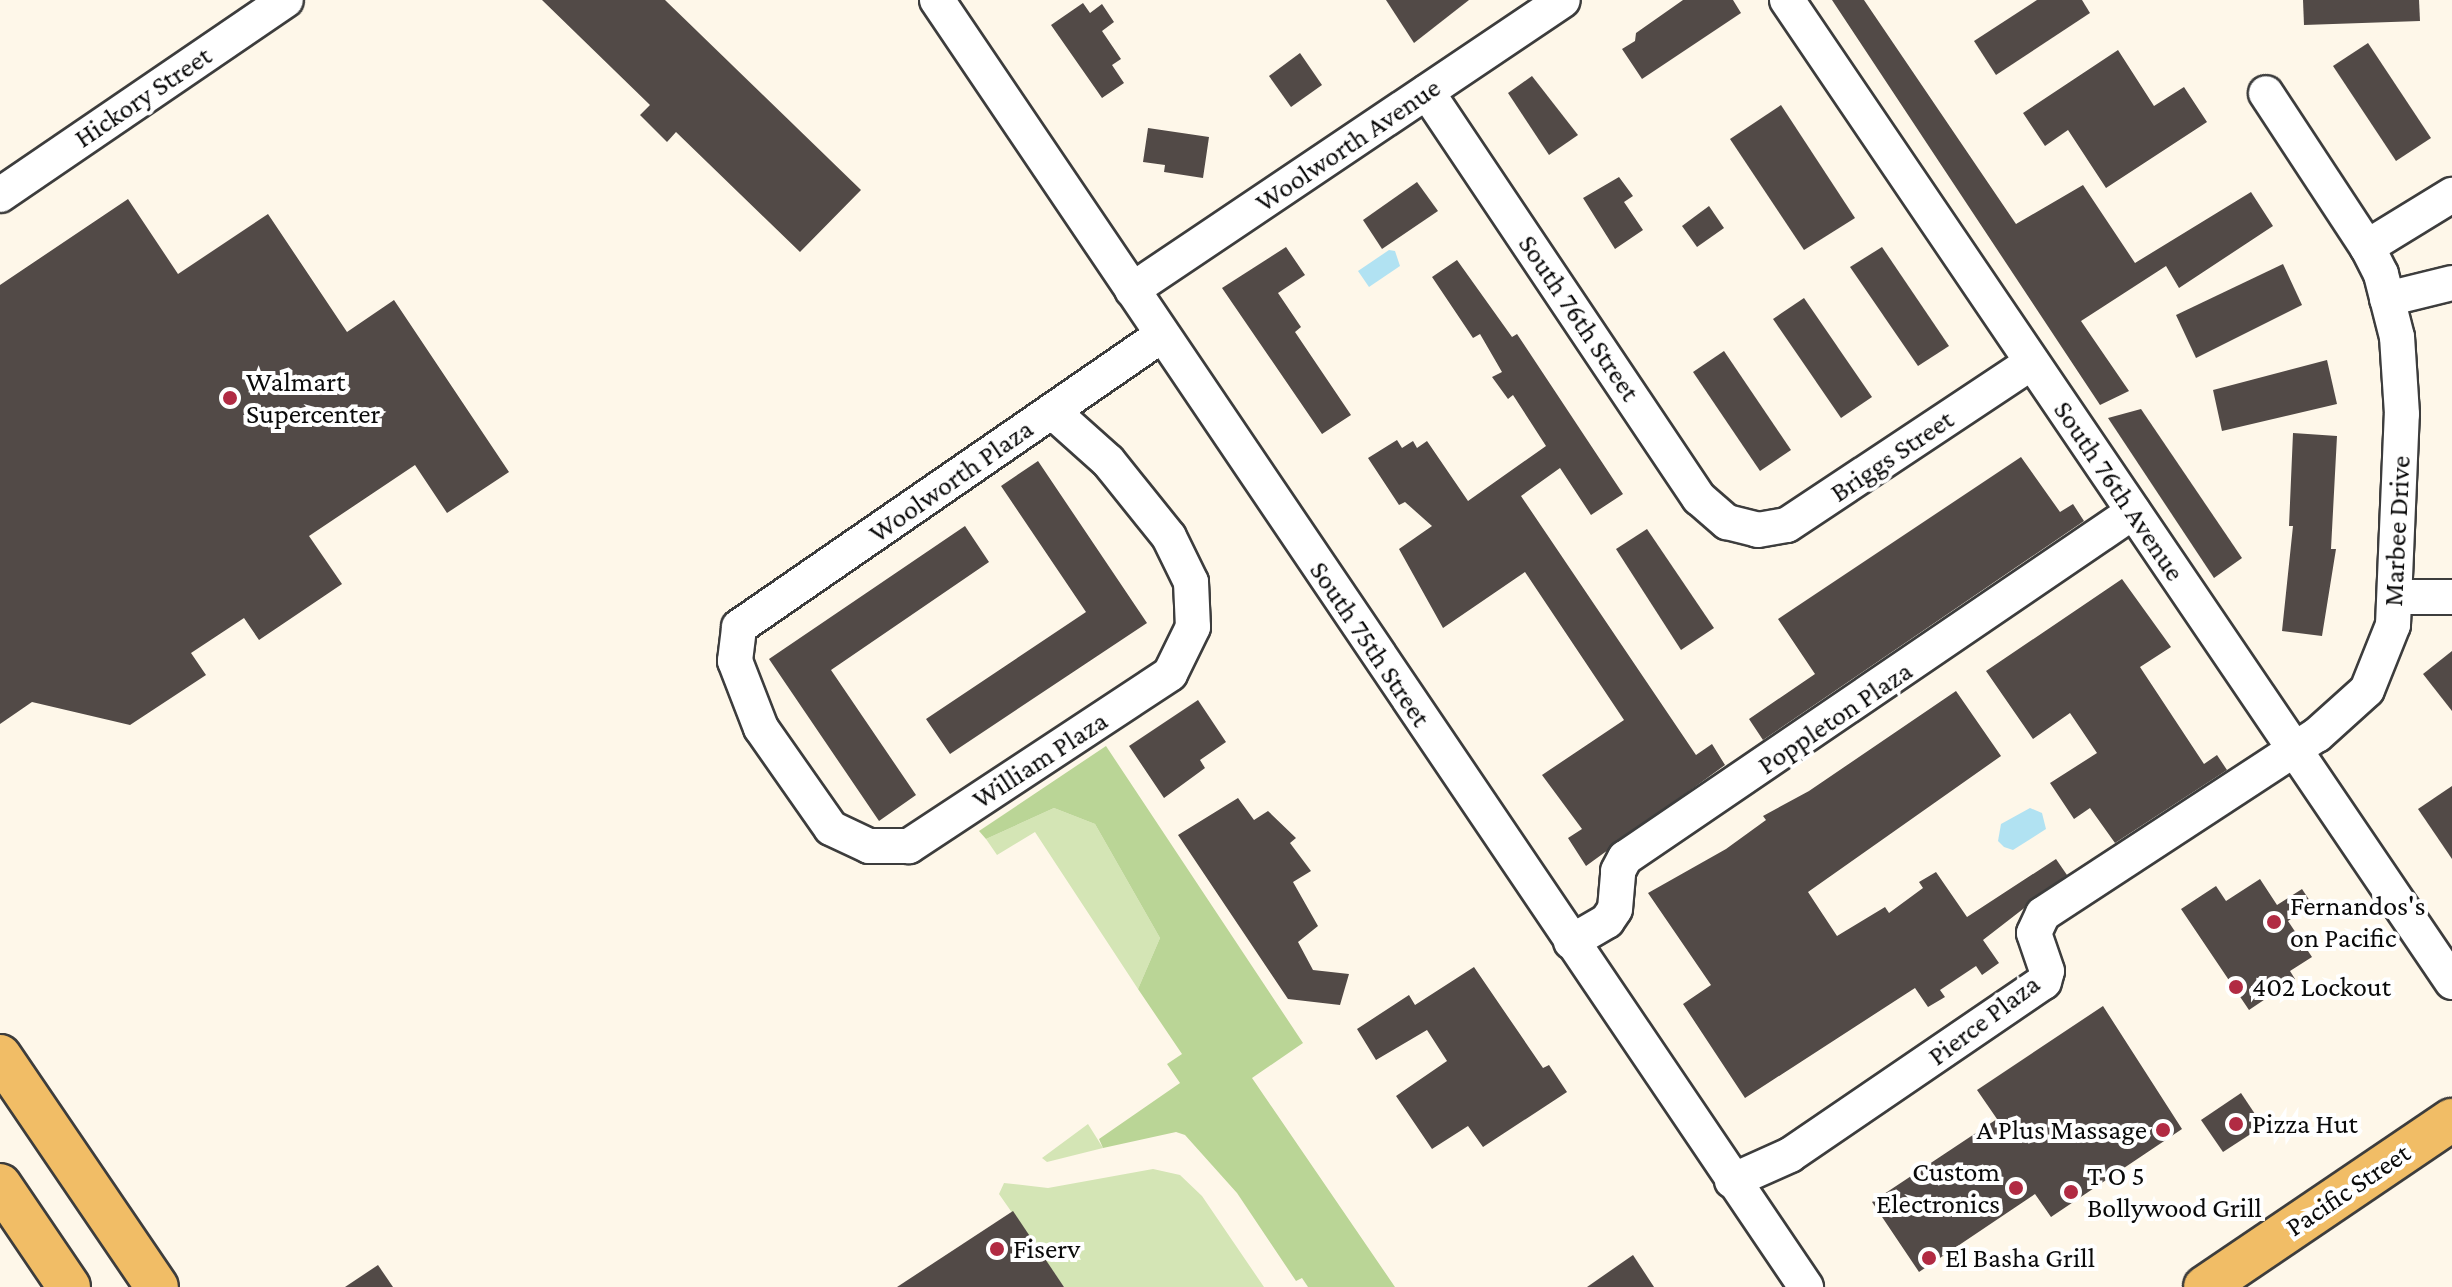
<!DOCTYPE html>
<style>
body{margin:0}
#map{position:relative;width:2452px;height:1287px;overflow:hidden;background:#fef7e9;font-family:"Crimson Pro",serif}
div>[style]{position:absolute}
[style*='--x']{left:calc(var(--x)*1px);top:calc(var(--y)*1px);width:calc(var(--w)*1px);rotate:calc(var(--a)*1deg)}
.green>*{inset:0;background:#d4e5b5}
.forest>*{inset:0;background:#bad596}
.water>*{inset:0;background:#b1e2f2}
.building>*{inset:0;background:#524a47}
.roads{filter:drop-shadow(2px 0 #3d3d3d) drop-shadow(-2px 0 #3d3d3d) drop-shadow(0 2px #3d3d3d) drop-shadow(0 -2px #3d3d3d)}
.minor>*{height:34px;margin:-17px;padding:0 17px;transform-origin:17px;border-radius:17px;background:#fff}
.major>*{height:42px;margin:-21px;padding:0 21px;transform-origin:21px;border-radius:21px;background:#f1bd66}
.dots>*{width:22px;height:22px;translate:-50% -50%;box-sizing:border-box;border:4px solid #fff;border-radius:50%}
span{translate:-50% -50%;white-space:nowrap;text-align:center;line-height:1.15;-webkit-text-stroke:8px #fff;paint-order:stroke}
.street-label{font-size:28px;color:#0a0a0a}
.poi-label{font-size:28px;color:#0a0a0a}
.left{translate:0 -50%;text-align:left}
.right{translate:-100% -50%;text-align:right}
</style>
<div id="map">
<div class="green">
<i style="clip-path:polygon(1054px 808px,1095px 824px,1160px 938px,1138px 989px,1035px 832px,997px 855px,986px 839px)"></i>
<i style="clip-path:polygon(1088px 1124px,1103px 1148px,1047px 1162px,1042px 1158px)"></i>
<i style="clip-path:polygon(1153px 1169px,1180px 1175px,1202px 1196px,1264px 1287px,1064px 1287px,999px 1194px,1004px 1183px,1048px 1188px)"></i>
</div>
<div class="forest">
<i style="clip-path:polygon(1106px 746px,1303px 1043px,1252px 1078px,1395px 1287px,1308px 1287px,1302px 1278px,1296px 1281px,1237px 1193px,1185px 1135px,1176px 1132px,1103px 1148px,1099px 1139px,1180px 1083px,1167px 1064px,1182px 1054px,1138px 989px,1160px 938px,1095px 824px,1054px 808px,986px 839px,979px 831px)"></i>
</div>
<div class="water">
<i style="clip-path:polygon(1389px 250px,1395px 251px,1400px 266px,1369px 287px,1358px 271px)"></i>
<i style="clip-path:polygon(2030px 808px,2042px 813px,2046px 829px,2013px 850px,2004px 847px,1998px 841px,2001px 824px)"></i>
</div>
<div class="building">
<i style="clip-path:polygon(542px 0,665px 0,861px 190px,800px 252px,676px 132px,667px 142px,640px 115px,650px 105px)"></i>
<i style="clip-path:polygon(1386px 0,1469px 0,1414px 43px)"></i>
<i style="clip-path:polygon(1683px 0,1733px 0,1741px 13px,1642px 79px,1622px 49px,1635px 41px,1636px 33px)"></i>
<i style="clip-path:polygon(1832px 0,1864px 0,2016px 224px,2083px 185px,2135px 263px,2251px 192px,2273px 226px,2179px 288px,2166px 266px,2081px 321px,2129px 391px,2100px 405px)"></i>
<i style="clip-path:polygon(2037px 0,2082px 0,2090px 13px,1996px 75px,1974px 41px)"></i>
<i style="clip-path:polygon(2303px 0,2419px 0,2420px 21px,2304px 25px)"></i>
<i style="clip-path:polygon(1083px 3px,1090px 13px,1102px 4px,1114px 22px,1102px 31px,1121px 59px,1112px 65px,1124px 83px,1102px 98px,1051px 25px)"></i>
<i style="clip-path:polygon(2368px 43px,2431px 138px,2396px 161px,2333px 66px)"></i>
<i style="clip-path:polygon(2118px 50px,2154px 106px,2184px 87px,2207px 122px,2106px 188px,2068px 130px,2045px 146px,2023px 113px)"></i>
<i style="clip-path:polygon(1300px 53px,1322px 85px,1291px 107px,1269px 76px)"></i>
<i style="clip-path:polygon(1532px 76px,1578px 135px,1549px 155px,1508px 93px)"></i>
<i style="clip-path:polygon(1781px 105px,1855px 218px,1804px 250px,1730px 139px)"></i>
<i style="clip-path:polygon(1148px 128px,1209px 137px,1203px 178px,1164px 172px,1165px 165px,1143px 162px)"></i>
<i style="clip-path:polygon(1619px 177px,1633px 196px,1624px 202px,1643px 230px,1615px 249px,1583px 198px)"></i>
<i style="clip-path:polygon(1417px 182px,1438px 211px,1382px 249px,1363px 220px)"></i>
<i style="clip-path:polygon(128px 199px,178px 274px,268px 214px,347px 332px,394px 300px,509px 472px,447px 513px,415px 465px,309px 536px,342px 584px,259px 640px,244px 618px,191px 653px,206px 675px,130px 725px,32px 702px,0 724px,0 285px)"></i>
<i style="clip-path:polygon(1709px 206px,1724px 228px,1697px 247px,1682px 226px)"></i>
<i style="clip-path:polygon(1286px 247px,1305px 275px,1278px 293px,1301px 327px,1295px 332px,1351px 415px,1322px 434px,1222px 288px)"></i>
<i style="clip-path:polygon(1882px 247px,1949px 346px,1918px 366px,1850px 267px)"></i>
<i style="clip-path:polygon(1457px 260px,1512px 337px,1517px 334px,1623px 494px,1591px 515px,1560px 468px,1521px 496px,1696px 755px,1712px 744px,1725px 765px,1586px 866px,1568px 838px,1582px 829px,1542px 775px,1624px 720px,1525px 572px,1443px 628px,1399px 549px,1432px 526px,1405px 502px,1399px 505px,1368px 458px,1397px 440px,1402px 448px,1413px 441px,1417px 448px,1427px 441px,1468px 501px,1546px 446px,1513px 395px,1508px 399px,1492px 377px,1502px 372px,1480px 334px,1473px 338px,1432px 277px)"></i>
<i style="clip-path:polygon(2283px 264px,2302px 305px,2196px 358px,2176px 315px)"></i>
<i style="clip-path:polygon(1804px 298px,1872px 397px,1841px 418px,1773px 319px)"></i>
<i style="clip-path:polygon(1724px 351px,1791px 450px,1760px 471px,1693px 372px)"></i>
<i style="clip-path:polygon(2327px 360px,2337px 404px,2222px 431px,2213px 390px)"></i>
<i style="clip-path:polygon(2141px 409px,2242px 558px,2214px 578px,2108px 418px)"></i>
<i style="clip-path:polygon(2293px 433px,2337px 436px,2331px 549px,2336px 549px,2322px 636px,2282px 631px,2293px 526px,2289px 526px)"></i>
<i style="clip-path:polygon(2021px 457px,2060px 512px,2073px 504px,2084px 521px,1763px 740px,1749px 719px,1815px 674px,1778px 619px)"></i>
<i style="clip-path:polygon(1038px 461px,1147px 623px,950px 754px,926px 719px,1086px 612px,1001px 486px)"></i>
<i style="clip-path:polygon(965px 526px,989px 562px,831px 670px,916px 795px,879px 821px,769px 659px)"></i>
<i style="clip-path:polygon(1647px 529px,1714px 628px,1681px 650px,1616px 549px)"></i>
<i style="clip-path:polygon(2122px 579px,2171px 647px,2140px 667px,2204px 764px,2217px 755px,2227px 770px,2115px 843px,2090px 808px,2074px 819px,2050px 783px,2097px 753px,2070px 713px,2033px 739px,1986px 671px)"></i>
<i style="clip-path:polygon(2452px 651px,2452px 711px,2423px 674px)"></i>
<i style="clip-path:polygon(1956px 691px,2001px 756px,1808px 892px,1837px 936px,1885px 907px,1889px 913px,1923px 888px,1919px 882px,1936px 872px,1967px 917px,2056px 859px,2067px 875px,1983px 940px,1999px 963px,1982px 975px,1976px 966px,1940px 990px,1945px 997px,1928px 1007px,1915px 988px,1745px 1098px,1683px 1004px,1711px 985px,1648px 893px,1726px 849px,1766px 820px,1763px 816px,1809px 791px)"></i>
<i style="clip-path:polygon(1198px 700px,1226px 742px,1200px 760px,1205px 768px,1164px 798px,1129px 746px)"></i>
<i style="clip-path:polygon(2452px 786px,2452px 859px,2418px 809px)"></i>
<i style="clip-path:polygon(1238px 798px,1254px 820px,1268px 811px,1296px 838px,1290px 843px,1311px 871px,1293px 882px,1318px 926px,1298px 942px,1313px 970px,1349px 974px,1340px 1005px,1288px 999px,1178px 835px)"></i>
<i style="clip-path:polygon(2260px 879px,2277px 905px,2302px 889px,2312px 904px,2288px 921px,2312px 957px,2290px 971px,2295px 979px,2249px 1010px,2181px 909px,2216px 886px,2226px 901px)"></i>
<i style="clip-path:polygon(1474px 967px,1543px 1068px,1549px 1065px,1567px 1092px,1483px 1147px,1468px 1126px,1432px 1149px,1396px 1096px,1447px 1061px,1427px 1030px,1376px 1060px,1357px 1029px,1409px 995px,1415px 1005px)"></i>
<i style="clip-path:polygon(2103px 1006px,2182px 1129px,2051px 1217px,2035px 1194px,1919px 1272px,1872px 1202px,1997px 1119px,1977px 1090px)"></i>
<i style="clip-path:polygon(2241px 1093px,2263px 1126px,2223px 1152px,2201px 1120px)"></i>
<i style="clip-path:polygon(1013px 1211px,1064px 1287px,897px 1287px)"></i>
<i style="clip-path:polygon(1633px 1255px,1654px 1287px,1587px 1287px)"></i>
<i style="clip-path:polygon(378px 1265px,393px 1287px,345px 1287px)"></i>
</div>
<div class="roads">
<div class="minor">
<i style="--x:937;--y:0;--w:1553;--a:55.97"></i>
<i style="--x:1787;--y:0;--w:1186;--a:55.89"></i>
<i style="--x:1427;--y:92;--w:489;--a:56.2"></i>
<i style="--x:1699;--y:498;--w:37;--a:41"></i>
<i style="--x:1727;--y:522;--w:32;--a:14"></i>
<i style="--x:1758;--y:530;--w:29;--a:-10"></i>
<i style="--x:1787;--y:525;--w:294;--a:-33.6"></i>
<i style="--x:0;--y:195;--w:346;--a:-34.3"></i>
<i style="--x:2367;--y:247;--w:100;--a:-31.5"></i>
<i style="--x:1132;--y:290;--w:519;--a:-33.93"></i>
<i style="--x:2387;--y:299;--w:67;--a:-13.8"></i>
<i style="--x:1052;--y:411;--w:75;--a:41.8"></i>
<i style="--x:1108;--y:461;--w:97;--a:51.2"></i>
<i style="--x:1169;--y:537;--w:50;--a:63.9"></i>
<i style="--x:1191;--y:582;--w:45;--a:87.5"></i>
<i style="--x:1193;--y:627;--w:52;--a:116.1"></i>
<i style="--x:1170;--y:674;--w:313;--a:146.6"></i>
<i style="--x:909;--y:846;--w:40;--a:180"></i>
<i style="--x:869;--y:846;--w:42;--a:-154.7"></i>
<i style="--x:831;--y:828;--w:122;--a:-125"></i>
<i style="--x:761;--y:728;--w:72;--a:-111.2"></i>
<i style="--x:735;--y:661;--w:34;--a:-83"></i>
<i style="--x:739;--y:627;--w:514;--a:-34.62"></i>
<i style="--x:2395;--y:597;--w:57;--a:0"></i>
<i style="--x:1571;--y:942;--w:42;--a:-30.3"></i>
<i style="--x:1607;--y:921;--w:14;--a:-56"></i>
<i style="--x:1615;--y:909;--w:38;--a:-85"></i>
<i style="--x:1618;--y:871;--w:15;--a:-62"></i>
<i style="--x:1625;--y:858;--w:615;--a:-34.26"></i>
<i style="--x:1732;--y:1181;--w:64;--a:-24.1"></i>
<i style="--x:1790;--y:1155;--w:307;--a:-34.3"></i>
<i style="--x:2044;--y:982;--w:11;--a:-75"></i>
<i style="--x:2047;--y:971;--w:40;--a:-108.9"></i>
<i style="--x:2034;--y:933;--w:21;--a:-65"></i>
<i style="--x:2043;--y:914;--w:327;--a:-33.2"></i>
<i style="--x:2317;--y:735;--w:67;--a:-42"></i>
<i style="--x:2367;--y:690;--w:70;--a:-68.2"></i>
<i style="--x:2393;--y:625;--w:211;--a:-87.6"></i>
<i style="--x:2402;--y:414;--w:77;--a:-93.7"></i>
<i style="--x:2397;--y:337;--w:65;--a:-104.3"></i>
<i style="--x:2381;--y:274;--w:30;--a:-117"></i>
<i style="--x:2367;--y:247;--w:184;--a:-123.3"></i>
</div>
<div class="major">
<i style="--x:0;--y:1056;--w:279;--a:55.8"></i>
<i style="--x:0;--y:1185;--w:123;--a:55.9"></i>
<i style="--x:2205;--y:1287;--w:298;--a:-34.1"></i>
</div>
</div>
<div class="dots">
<i style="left:230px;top:398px;background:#b12b43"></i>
<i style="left:2274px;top:922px;background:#b12b43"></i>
<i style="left:2236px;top:987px;background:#b12b43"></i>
<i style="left:2236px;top:1124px;background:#b12b43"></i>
<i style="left:2163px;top:1130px;background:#b12b43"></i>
<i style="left:2016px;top:1188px;background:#b12b43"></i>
<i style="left:2071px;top:1192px;background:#b12b43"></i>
<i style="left:997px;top:1249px;background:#b12b43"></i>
<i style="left:1929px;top:1258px;background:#b12b43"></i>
</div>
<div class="street-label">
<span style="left:143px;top:97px;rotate:-34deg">Hickory Street</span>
<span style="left:1348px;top:145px;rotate:-34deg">Woolworth Avenue</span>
<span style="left:1579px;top:318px;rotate:56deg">South 76th Street</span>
<span style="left:1892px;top:456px;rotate:-34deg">Briggs Street</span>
<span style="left:951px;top:481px;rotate:-35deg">Woolworth Plaza</span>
<span style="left:2119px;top:491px;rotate:56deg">South 76th Avenue</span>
<span style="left:2397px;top:531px;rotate:-87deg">Marbee Drive</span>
<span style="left:1370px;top:644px;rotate:56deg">South 75th Street</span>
<span style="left:1835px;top:718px;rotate:-34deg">Poppleton Plaza</span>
<span style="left:1040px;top:760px;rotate:-33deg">William Plaza</span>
<span style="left:1984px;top:1020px;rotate:-37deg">Pierce Plaza</span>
<span style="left:2348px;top:1190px;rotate:-34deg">Pacific Street</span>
</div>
<div class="poi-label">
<span class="left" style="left:246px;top:398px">Walmart<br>Supercenter</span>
<span class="left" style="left:2290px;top:922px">Fernandos's<br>on Pacific</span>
<span class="left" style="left:2252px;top:987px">402 Lockout</span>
<span class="left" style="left:2252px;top:1124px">Pizza Hut</span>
<span class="right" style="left:2147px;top:1130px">A Plus Massage</span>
<span class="right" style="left:2000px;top:1188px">Custom<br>Electronics</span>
<span class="left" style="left:2087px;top:1192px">T O 5<br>Bollywood Grill</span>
<span class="left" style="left:1013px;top:1249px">Fiserv</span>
<span class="left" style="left:1945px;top:1258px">El Basha Grill</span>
</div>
</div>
